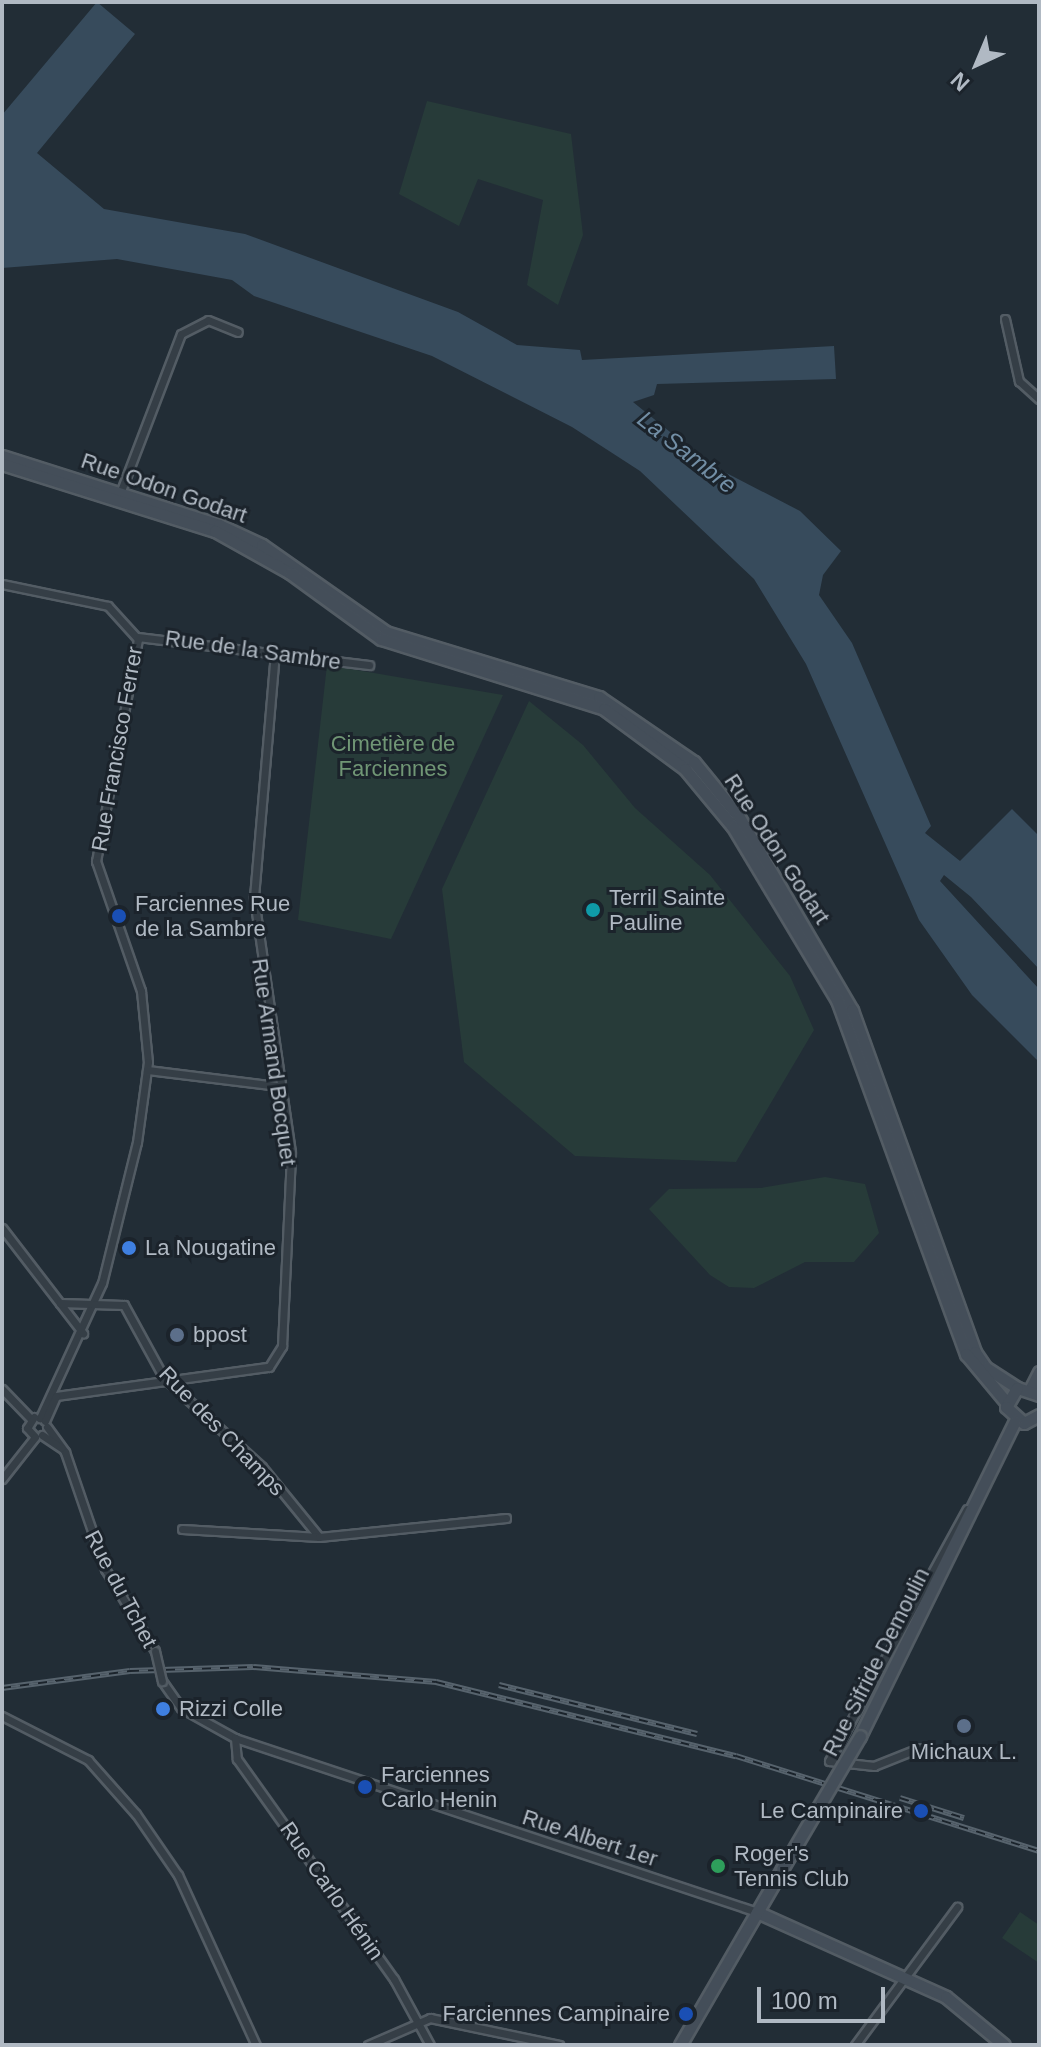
<!DOCTYPE html>
<meta charset="utf-8">
<style>
body{margin:0}
#map{position:relative;width:1041px;height:2047px;overflow:hidden;background:#222d36;font-family:Arial,sans-serif}
div>[style]{position:absolute}
[style*='--x']{left:calc(var(--x)*1px);top:calc(var(--y)*1px);width:calc(var(--w)*1px);rotate:calc(var(--a)*1deg)}
.green>*{inset:0;background:#273b39}
.water>*{inset:0;background:#374b5c}
.roads{filter:drop-shadow(2px 0 #535c64) drop-shadow(-2px 0 #535c64) drop-shadow(0 2px #535c64) drop-shadow(0 -2px #535c64)}
.minor>*{height:7px;margin:-3.5px;padding:0 3.5px;transform-origin:3.5px;border-radius:3.5px;background:#353e46}
.secondary>*{height:11px;margin:-5.5px;padding:0 5.5px;transform-origin:5.5px;border-radius:5.5px;background:#444e59}
.rail>*{height:6px;margin-top:-3px;transform-origin:0;background:repeating-linear-gradient(90deg,#1b232b 0 9px,#57636d 0 18px);box-sizing:border-box;border-block:2px solid #57636d}
.bridges{filter:drop-shadow(2px 0 #535c64) drop-shadow(-2px 0 #535c64) drop-shadow(0 2px #535c64) drop-shadow(0 -2px #535c64)}
.minor-bridge>*{height:7px;margin:-3.5px;padding:0 3.5px;transform-origin:3.5px;border-radius:3.5px;background:#353e46}
.secondary-bridge>*{height:11px;margin:-5.5px;padding:0 5.5px;transform-origin:5.5px;border-radius:5.5px;background:#444e59}
.dots>*{width:22px;height:22px;translate:-50% -50%;box-sizing:border-box;border:4px solid #1b232b;border-radius:50%}
span{translate:-50% -50%;white-space:nowrap;text-align:center;line-height:1.15;-webkit-text-stroke:6px #1b232b;paint-order:stroke}
.street-label{font-size:22px;color:#b0b9c3}
.park-label{font-size:22px;color:#709675}
.poi-label{font-size:22px;color:#b0b9c3}
.left{translate:0 -50%;text-align:left}
.right{translate:-100% -50%;text-align:right}
.water-label{font-size:24px;color:#728ea5;font-style:italic}
.frame{position:absolute;inset:0;border:4px solid #b0b9c3;pointer-events:none}
.north{position:absolute;left:937px;top:24px;width:80px;height:80px;-webkit-text-stroke:6px #1b232b;paint-order:stroke;rotate:224deg;font-size:22px;font-weight:700;line-height:32px;text-align:center;color:#b0b9c3}
.north::after{content:'';display:block;margin:auto;width:28px;height:36px;background:#b0b9c3;clip-path:polygon(50% 0,100% 100%,50% 72%,0 100%)}
.scale{position:absolute;left:757px;top:1987px;width:128px;height:36px;box-sizing:border-box;border:4px solid #b0b9c3;border-top:0;padding-left:10px;font-size:24px;line-height:28px;white-space:nowrap;color:#b0b9c3;-webkit-text-stroke:6px #1b232b;paint-order:stroke}
</style>
<div id="map">
<div class="green">
<i style="clip-path:polygon(427px 101px,571px 134px,583px 235px,558px 305px,527px 285px,543px 200px,478px 179px,459px 226px,399px 194px)"></i>
<i style="clip-path:polygon(327px 665px,503px 695px,391px 939px,298px 920px)"></i>
<i style="clip-path:polygon(529px 701px,583px 745px,635px 808px,710px 875px,790px 976px,814px 1030px,736px 1162px,575px 1156px,464px 1062px,442px 889px)"></i>
<i style="clip-path:polygon(825px 1177px,865px 1184px,879px 1233px,854px 1262px,805px 1262px,754px 1288px,729px 1287px,710px 1275px,649px 1209px,669px 1189px,761px 1188px)"></i>
<i style="clip-path:polygon(1020px 1912px,1039px 1925px,1039px 1963px,1002px 1938px)"></i>
</div>
<div class="water">
<i style="clip-path:polygon(97px 2px,135px 34px,37px 153px,104px 209px,245px 234px,458px 312px,517px 345px,580px 350px,582px 360px,834px 346px,836px 379px,657px 384px,654px 395px,633px 402px,711px 465px,800px 511px,841px 551px,823px 575px,819px 595px,852px 643px,931px 826px,925px 833px,960px 861px,1012px 809px,1039px 836px,1039px 969px,971px 897px,944px 875px,940px 881px,1039px 989px,1039px 1062px,972px 995px,919px 920px,806px 664px,754px 579px,640px 471px,572px 427px,432px 356px,254px 296px,232px 280px,117px 259px,2px 268px,2px 115px)"></i>
</div>
<div class="roads">
<div class="minor">
<i style="--x:1005;--y:319;--w:64;--a:77.3"></i>
<i style="--x:1019;--y:381;--w:27;--a:42"></i>
<i style="--x:119;--y:496;--w:173;--a:-69.1"></i>
<i style="--x:181;--y:334;--w:30;--a:-27"></i>
<i style="--x:208;--y:320;--w:32;--a:22"></i>
<i style="--x:2;--y:584;--w:108;--a:11.7"></i>
<i style="--x:108;--y:606;--w:45;--a:47.7"></i>
<i style="--x:138;--y:639;--w:226;--a:100.7"></i>
<i style="--x:96;--y:861;--w:138;--a:70.9"></i>
<i style="--x:141;--y:991;--w:71;--a:84.4"></i>
<i style="--x:148;--y:1062;--w:81;--a:97.8"></i>
<i style="--x:137;--y:1142;--w:145;--a:103.9"></i>
<i style="--x:102;--y:1283;--w:149;--a:114.7"></i>
<i style="--x:137;--y:637;--w:234;--a:6.9"></i>
<i style="--x:147;--y:1070;--w:131;--a:7"></i>
<i style="--x:2;--y:1228;--w:133;--a:52.4"></i>
<i style="--x:60;--y:1303;--w:64;--a:1.8"></i>
<i style="--x:124;--y:1305;--w:83;--a:61.3"></i>
<i style="--x:164;--y:1378;--w:132;--a:42.2"></i>
<i style="--x:262;--y:1467;--w:90;--a:50.8"></i>
<i style="--x:2;--y:1389;--w:42;--a:46"></i>
<i style="--x:56;--y:1396;--w:215;--a:-7.8"></i>
<i style="--x:269;--y:1367;--w:25;--a:-58"></i>
<i style="--x:282;--y:1346;--w:194;--a:-87.3"></i>
<i style="--x:291;--y:1152;--w:258;--a:-98.3"></i>
<i style="--x:254;--y:897;--w:244;--a:-85.1"></i>
<i style="--x:34;--y:1417;--w:13;--a:122"></i>
<i style="--x:27;--y:1428;--w:12;--a:48"></i>
<i style="--x:45;--y:1421;--w:27;--a:-66"></i>
<i style="--x:47;--y:1427;--w:31;--a:54"></i>
<i style="--x:65;--y:1452;--w:124;--a:71.1"></i>
<i style="--x:105;--y:1569;--w:96;--a:58.6"></i>
<i style="--x:42;--y:1435;--w:23;--a:34"></i>
<i style="--x:2;--y:1479;--w:53;--a:-51.8"></i>
<i style="--x:182;--y:1529;--w:137;--a:3.3"></i>
<i style="--x:319;--y:1537;--w:188;--a:-5.8"></i>
<i style="--x:162;--y:1681;--w:33;--a:55"></i>
<i style="--x:181;--y:1708;--w:62;--a:29.1"></i>
<i style="--x:235;--y:1738;--w:550;--a:18.43"></i>
<i style="--x:2;--y:1716;--w:97;--a:27.1"></i>
<i style="--x:88;--y:1760;--w:72;--a:48.4"></i>
<i style="--x:136;--y:1814;--w:74;--a:55.5"></i>
<i style="--x:178;--y:1875;--w:187;--a:65.4"></i>
<i style="--x:235;--y:1738;--w:21;--a:85"></i>
<i style="--x:237;--y:1759;--w:270;--a:54.5"></i>
<i style="--x:394;--y:1979;--w:75;--a:61.4"></i>
<i style="--x:919;--y:1748;--w:48;--a:158.2"></i>
<i style="--x:874;--y:1766;--w:45;--a:-173.7"></i>
<i style="--x:829;--y:1761;--w:287;--a:-61.3"></i>
<i style="--x:368;--y:2045;--w:68;--a:-23.5"></i>
<i style="--x:430;--y:2018;--w:132;--a:11.8"></i>
<i style="--x:855;--y:2045;--w:172;--a:-53.5"></i>
</div>
<div class="secondary">
<i style="--x:2;--y:456;--w:228;--a:17.6"></i>
<i style="--x:219;--y:525;--w:47;--a:24.9"></i>
<i style="--x:262;--y:545;--w:151;--a:35.1"></i>
<i style="--x:386;--y:632;--w:223;--a:17"></i>
<i style="--x:599;--y:697;--w:115;--a:34.4"></i>
<i style="--x:694;--y:762;--w:71;--a:50.7"></i>
<i style="--x:739;--y:817;--w:224;--a:59.7"></i>
<i style="--x:852;--y:1010;--w:363;--a:70.2"></i>
<i style="--x:975;--y:1352;--w:18;--a:56"></i>
<i style="--x:985;--y:1367;--w:38;--a:33"></i>
<i style="--x:2;--y:464;--w:223;--a:17.5"></i>
<i style="--x:215;--y:531;--w:86;--a:29.2"></i>
<i style="--x:290;--y:573;--w:112;--a:36"></i>
<i style="--x:381;--y:639;--w:234;--a:17.4"></i>
<i style="--x:604;--y:709;--w:101;--a:36.5"></i>
<i style="--x:685;--y:769;--w:75;--a:50.4"></i>
<i style="--x:733;--y:827;--w:202;--a:59"></i>
<i style="--x:837;--y:1000;--w:377;--a:70"></i>
<i style="--x:966;--y:1354;--w:62;--a:50.2"></i>
<i style="--x:1031;--y:1388;--w:18;--a:-63"></i>
<i style="--x:1039;--y:1395;--w:23;--a:-162"></i>
<i style="--x:1017;--y:1388;--w:22;--a:120"></i>
<i style="--x:1006;--y:1407;--w:24;--a:42"></i>
<i style="--x:1024;--y:1423;--w:17;--a:-28"></i>
<i style="--x:860;--y:1736;--w:351;--a:-63.8"></i>
<i style="--x:757;--y:1912;--w:207;--a:24.2"></i>
<i style="--x:946;--y:1997;--w:75;--a:39.6"></i>
<i style="--x:680;--y:2045;--w:203;--a:-59.9"></i>
</div>
</div>
<div class="rail">
<i style="--x:499;--y:1685;--w:204;--a:13.9"></i>
<i style="--x:2;--y:1688;--w:129;--a:-7.6"></i>
<i style="--x:130;--y:1671;--w:123;--a:-1.9"></i>
<i style="--x:253;--y:1667;--w:184;--a:4.7"></i>
<i style="--x:436;--y:1682;--w:309;--a:13.9"></i>
<i style="--x:736;--y:1756;--w:318;--a:17.4"></i>
<i style="--x:900;--y:1798;--w:67;--a:17.4"></i>
</div>
<div class="bridges">
<div class="minor-bridge">
<i style="--x:155;--y:1651;--w:31;--a:77"></i>
</div>
<div class="secondary-bridge">
<i style="--x:782;--y:1869;--w:154;--a:-59.6"></i>
</div>
</div>
<div class="dots">
<i style="left:593px;top:910px;background:#0f9aa8"></i>
<i style="left:119px;top:916px;background:#1a4fb4"></i>
<i style="left:129px;top:1248px;background:#3f7fe0"></i>
<i style="left:177px;top:1335px;background:#5c6f8a"></i>
<i style="left:163px;top:1709px;background:#3f7fe0"></i>
<i style="left:964px;top:1726px;background:#5c6f8a"></i>
<i style="left:365px;top:1787px;background:#1a4fb4"></i>
<i style="left:921px;top:1811px;background:#1a4fb4"></i>
<i style="left:718px;top:1866px;background:#2e9e5b"></i>
<i style="left:686px;top:2014px;background:#1a4fb4"></i>
</div>
<div class="street-label">
<span style="left:164px;top:488px;rotate:19deg">Rue Odon Godart</span>
<span style="left:253px;top:650px;rotate:8deg">Rue de la Sambre</span>
<span style="left:117px;top:749px;rotate:-80deg">Rue Francisco Ferrer</span>
<span style="left:777px;top:849px;rotate:57deg">Rue Odon Godart</span>
<span style="left:274px;top:1062px;rotate:82deg">Rue Armand Bocquet</span>
<span style="left:222px;top:1431px;rotate:46deg">Rue des Champs</span>
<span style="left:121px;top:1589px;rotate:62deg">Rue du Tchet</span>
<span style="left:876px;top:1662px;rotate:-63deg">Rue Sifride Demoulin</span>
<span style="left:590px;top:1838px;rotate:18deg">Rue Albert 1er</span>
<span style="left:332px;top:1891px;rotate:55deg">Rue Carlo Hénin</span>
</div>
<div class="park-label">
<span style="left:393px;top:756px">Cimetière de<br>Farciennes</span>
</div>
<div class="poi-label">
<span class="left" style="left:609px;top:910px">Terril Sainte<br>Pauline</span>
<span class="left" style="left:135px;top:916px">Farciennes Rue<br>de la Sambre</span>
<span class="left" style="left:145px;top:1248px">La Nougatine</span>
<span class="left" style="left:193px;top:1335px">bpost</span>
<span class="left" style="left:179px;top:1709px">Rizzi Colle</span>
<span style="left:964px;top:1752px">Michaux L.</span>
<span class="left" style="left:381px;top:1787px">Farciennes<br>Carlo Henin</span>
<span class="right" style="left:903px;top:1811px">Le Campinaire</span>
<span class="left" style="left:734px;top:1866px">Roger's<br>Tennis Club</span>
<span class="right" style="left:670px;top:2014px">Farciennes Campinaire</span>
</div>
<div class="water-label">
<span style="left:687px;top:452px;rotate:38deg">La Sambre</span>
</div>
<div class="frame"></div>
<div class="north">N</div>
<div class="scale">100 m</div>
</div>
